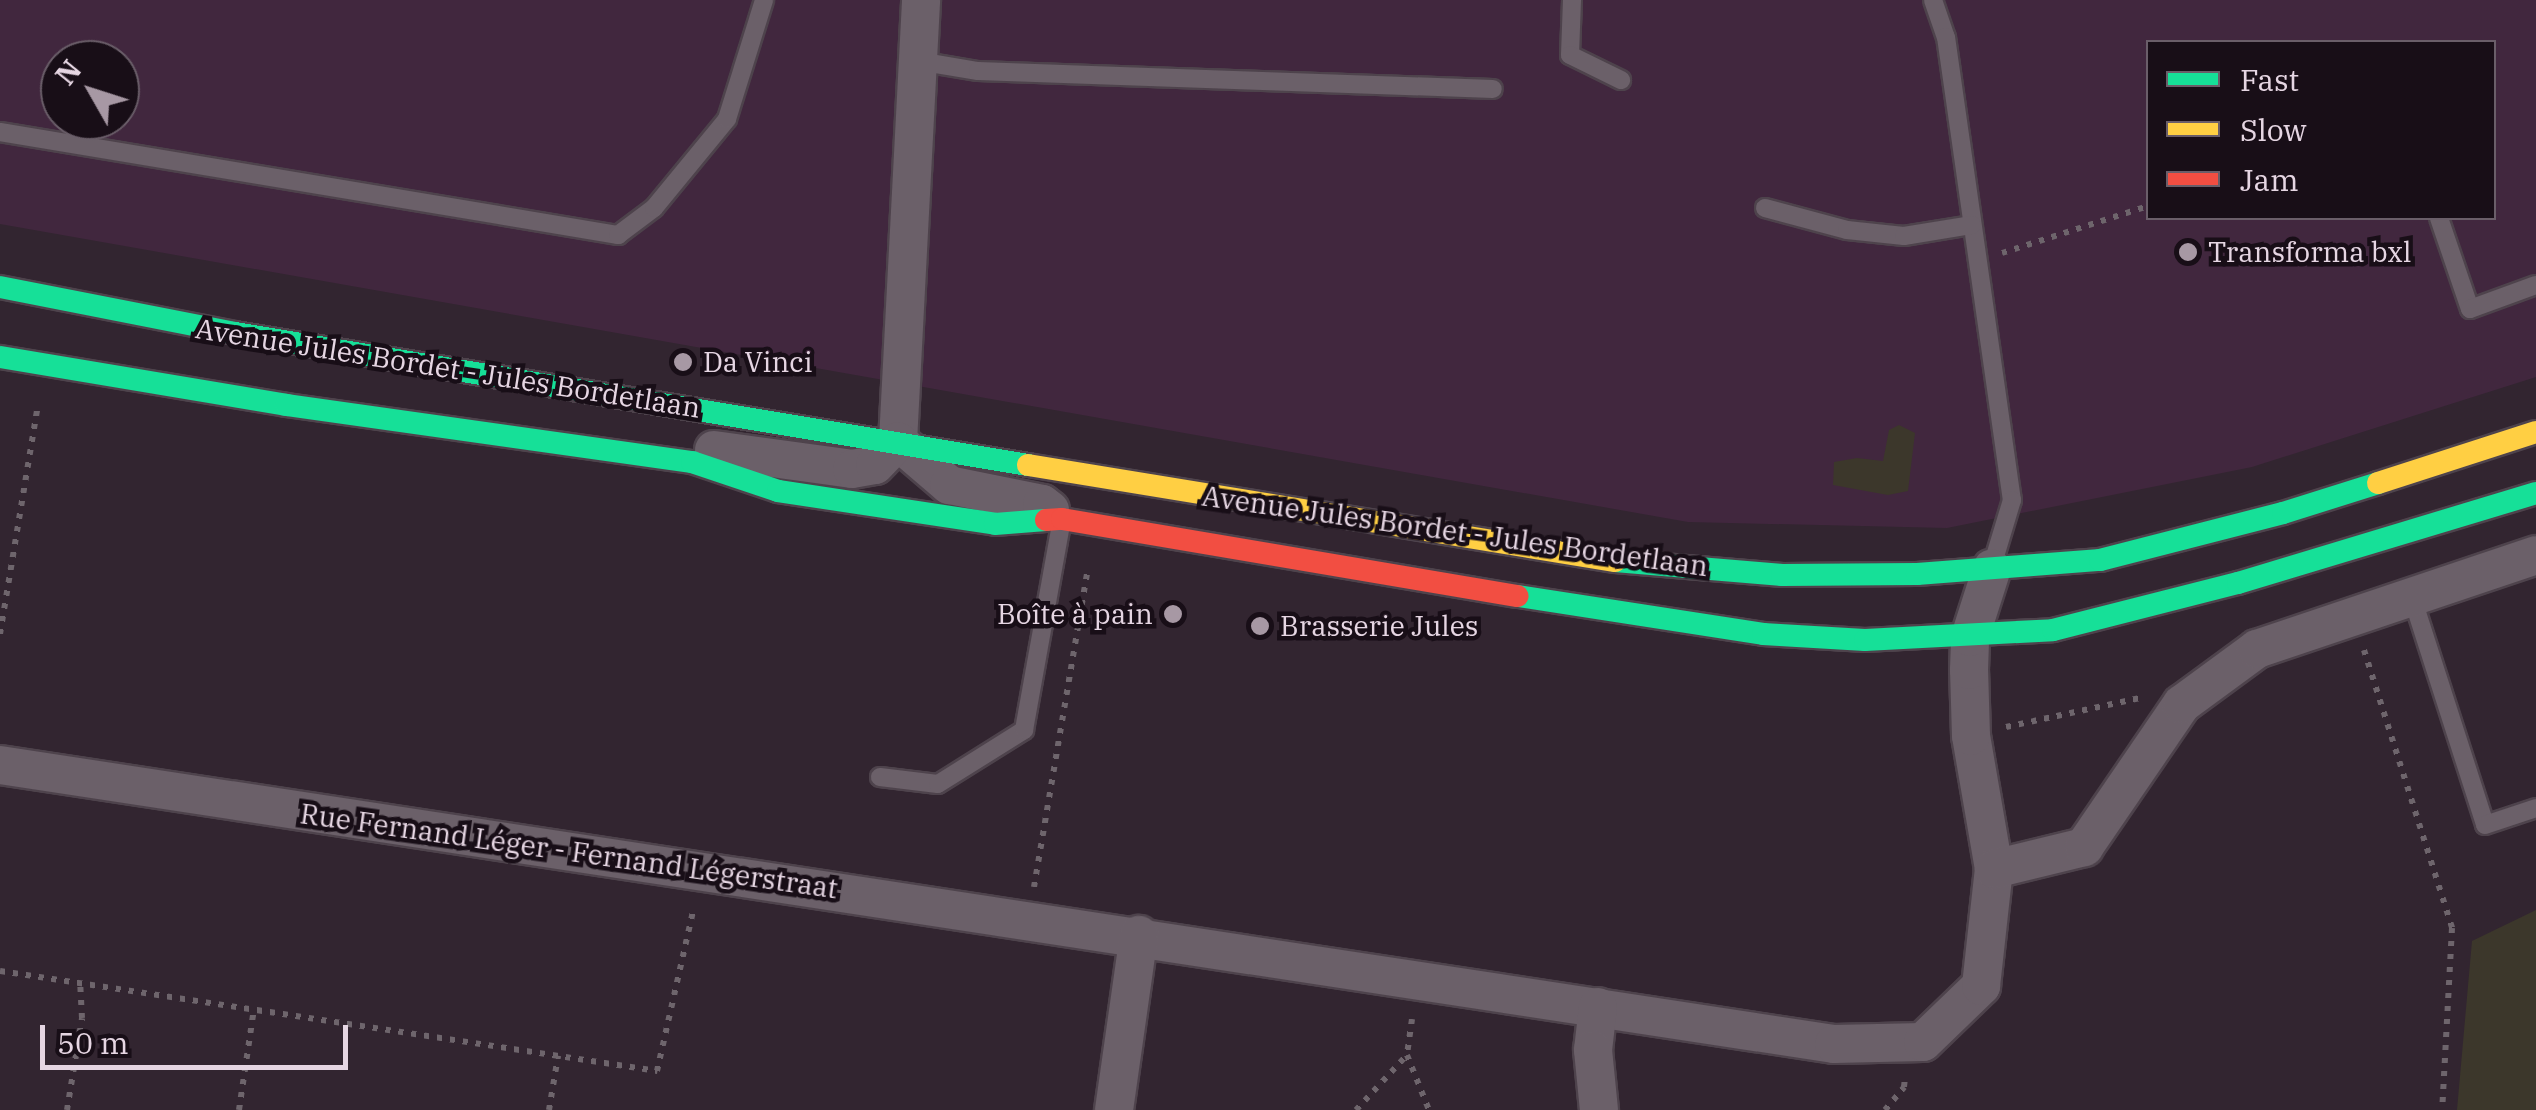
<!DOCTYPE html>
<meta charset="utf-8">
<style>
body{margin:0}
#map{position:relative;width:2536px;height:1110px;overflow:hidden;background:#322530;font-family:"IBM Plex Serif",serif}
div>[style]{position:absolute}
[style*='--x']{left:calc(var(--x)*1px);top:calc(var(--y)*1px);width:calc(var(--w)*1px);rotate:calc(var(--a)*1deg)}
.built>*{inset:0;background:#41273e}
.green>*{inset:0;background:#3c372b}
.path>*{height:6px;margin-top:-3px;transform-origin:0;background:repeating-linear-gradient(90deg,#6e656c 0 5px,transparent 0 13px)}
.roads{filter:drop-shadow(2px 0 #4e434c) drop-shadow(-2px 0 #4e434c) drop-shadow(0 2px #4e434c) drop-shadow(0 -2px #4e434c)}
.lane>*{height:18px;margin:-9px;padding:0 9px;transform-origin:9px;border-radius:9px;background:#6b6069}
.street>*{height:38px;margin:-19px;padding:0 19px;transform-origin:19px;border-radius:19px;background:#6b6069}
.fast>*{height:22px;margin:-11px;padding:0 11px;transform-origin:11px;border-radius:11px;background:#16e098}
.slow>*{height:22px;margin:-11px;padding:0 11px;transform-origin:11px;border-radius:11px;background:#ffcf43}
.jam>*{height:22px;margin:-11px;padding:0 11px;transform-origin:11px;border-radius:11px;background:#f24e42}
.dots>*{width:28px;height:28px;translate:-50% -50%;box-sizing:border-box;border:5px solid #180e17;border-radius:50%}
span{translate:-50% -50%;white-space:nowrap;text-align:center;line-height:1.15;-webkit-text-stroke:9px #180e17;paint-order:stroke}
.poi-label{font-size:28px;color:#e6d6e3}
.left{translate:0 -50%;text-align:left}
.right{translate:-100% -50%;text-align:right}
.street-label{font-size:28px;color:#e6d6e3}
.legend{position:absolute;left:2146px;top:40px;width:350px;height:180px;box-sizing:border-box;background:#180e17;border:2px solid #6a5e69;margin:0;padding:12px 18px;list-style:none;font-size:30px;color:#e6d6e3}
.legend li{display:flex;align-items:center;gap:20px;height:50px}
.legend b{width:50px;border:2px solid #6a5e69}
.north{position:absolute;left:40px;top:40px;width:100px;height:100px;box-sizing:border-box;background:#180e17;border:2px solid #6a5e69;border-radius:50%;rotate:309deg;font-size:28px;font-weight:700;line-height:40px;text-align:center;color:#e6d6e3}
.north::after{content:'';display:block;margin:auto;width:35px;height:45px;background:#a798a4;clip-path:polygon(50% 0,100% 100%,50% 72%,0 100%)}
.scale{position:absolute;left:40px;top:1025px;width:308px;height:45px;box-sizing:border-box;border:5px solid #e6d6e3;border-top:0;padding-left:12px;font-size:30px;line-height:35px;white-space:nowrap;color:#e6d6e3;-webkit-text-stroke:8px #180e17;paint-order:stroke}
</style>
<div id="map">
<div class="built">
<i style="clip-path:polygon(evenodd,0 0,2536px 0,2536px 377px,2252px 467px,1947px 528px,1688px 522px,0 224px,0 0,2148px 42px,2494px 42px,2494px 218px,2148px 218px,2148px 42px,0 0,60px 60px,120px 60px,120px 120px,60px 120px,60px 60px)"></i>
</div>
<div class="green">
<i style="clip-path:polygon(1899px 425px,1915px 433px,1908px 491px,1888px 495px,1833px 485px,1834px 462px,1857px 458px,1883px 461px,1889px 430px)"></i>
<i style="clip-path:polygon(2536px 910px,2536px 1110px,2457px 1110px,2472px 941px)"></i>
</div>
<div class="path">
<i style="--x:2002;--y:253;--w:153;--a:-17.8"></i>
<i style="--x:0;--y:634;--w:227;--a:-80.6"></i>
<i style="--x:2364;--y:650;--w:292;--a:72.4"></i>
<i style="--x:2452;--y:928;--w:182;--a:93.1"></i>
<i style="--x:2006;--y:727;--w:137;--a:-12.2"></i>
<i style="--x:1034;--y:887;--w:323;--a:-80.4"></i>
<i style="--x:0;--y:971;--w:665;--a:8.65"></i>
<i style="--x:657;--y:1071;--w:168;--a:-77.3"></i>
<i style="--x:1412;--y:1019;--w:36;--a:98"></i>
<i style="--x:1407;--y:1055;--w:59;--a:68.2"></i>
<i style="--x:67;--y:1110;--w:93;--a:-80.7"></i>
<i style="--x:82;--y:1018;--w:36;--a:-93"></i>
<i style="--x:239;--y:1110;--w:102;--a:-81.6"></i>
<i style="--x:549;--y:1110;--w:55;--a:-80.5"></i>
<i style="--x:1356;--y:1110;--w:75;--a:-47.2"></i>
<i style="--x:1885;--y:1110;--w:30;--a:-50"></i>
<i style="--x:1904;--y:1087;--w:9;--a:-84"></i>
</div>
<div class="roads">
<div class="lane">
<i style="--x:1572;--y:0;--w:55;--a:92.1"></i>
<i style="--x:1570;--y:55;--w:57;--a:26.1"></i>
<i style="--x:1933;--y:0;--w:39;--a:71"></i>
<i style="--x:1946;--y:37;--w:468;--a:81.9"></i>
<i style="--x:2012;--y:500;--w:66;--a:106.8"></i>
<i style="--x:918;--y:61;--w:61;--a:9.5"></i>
<i style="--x:978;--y:71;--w:515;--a:2"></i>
<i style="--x:0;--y:132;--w:627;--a:9.46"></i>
<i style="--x:618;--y:235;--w:45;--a:-36.9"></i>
<i style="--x:654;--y:208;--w:115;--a:-50.6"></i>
<i style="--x:727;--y:119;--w:125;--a:-72.7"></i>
<i style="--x:1765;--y:208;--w:85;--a:15"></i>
<i style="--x:1847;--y:230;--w:57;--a:6"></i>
<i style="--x:1904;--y:236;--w:69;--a:-9.2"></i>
<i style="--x:2439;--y:218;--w:96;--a:71.2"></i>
<i style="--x:2470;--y:309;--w:70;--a:-20"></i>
<i style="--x:2412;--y:597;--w:239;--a:72.2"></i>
<i style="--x:2485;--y:825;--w:54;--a:-18.4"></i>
<i style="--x:880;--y:777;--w:58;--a:6.9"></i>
<i style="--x:938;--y:784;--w:102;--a:-32.1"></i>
<i style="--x:1024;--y:730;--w:209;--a:-79.8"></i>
</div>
<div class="street">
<i style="--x:898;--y:441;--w:442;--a:-87"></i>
<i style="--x:900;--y:443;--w:65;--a:40.6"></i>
<i style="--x:949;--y:485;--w:95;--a:11.5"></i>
<i style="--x:1042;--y:504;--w:10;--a:37"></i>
<i style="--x:714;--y:450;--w:139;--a:7.8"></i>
<i style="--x:852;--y:469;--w:23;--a:-10"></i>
<i style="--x:875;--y:465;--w:33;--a:-46"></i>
<i style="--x:0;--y:765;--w:1855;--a:8.65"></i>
<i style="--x:1834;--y:1044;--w:89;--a:-1.3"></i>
<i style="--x:1923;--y:1042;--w:81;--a:-44"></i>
<i style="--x:1981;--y:986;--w:118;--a:-83.7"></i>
<i style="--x:1994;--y:869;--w:135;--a:-99.8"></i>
<i style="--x:1971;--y:736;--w:66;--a:-91.7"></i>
<i style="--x:1969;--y:670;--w:33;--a:-88"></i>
<i style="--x:1970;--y:637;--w:72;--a:-72.3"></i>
<i style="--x:1994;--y:869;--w:93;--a:-13.7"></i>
<i style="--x:2084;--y:847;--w:173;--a:-55.6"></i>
<i style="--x:2182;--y:704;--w:93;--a:-36.3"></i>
<i style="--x:2257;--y:649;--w:294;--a:-18.6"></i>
<i style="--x:1598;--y:1007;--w:43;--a:96.6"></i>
<i style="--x:1593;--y:1050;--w:60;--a:84.3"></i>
<i style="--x:1114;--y:1110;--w:177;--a:-81.9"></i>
</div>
<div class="fast">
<i style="--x:0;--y:287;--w:239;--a:11.1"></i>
<i style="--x:235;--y:333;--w:804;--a:9.45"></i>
<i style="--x:0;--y:357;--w:290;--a:9.5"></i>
<i style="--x:286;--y:405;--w:410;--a:8"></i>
<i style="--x:692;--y:462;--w:91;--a:18.6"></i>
<i style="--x:778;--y:491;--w:219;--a:8.6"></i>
<i style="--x:995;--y:524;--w:51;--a:-4.5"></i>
<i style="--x:1615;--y:561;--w:168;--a:4.8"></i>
<i style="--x:1782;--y:575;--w:135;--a:-0.4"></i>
<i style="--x:1917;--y:574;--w:184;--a:-4.4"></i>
<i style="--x:2100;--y:560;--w:189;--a:-14.4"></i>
<i style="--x:2283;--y:513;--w:100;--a:-17.5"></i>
<i style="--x:1518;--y:596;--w:248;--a:8.8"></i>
<i style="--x:1763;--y:634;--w:102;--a:3.4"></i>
<i style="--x:1865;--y:640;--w:188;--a:-3"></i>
<i style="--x:2053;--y:630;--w:191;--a:-14.3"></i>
<i style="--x:2238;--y:583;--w:311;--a:-16.8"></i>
</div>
<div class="slow">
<i style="--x:1028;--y:465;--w:595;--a:9.29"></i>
<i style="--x:2378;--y:483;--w:166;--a:-17.9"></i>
</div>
<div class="jam">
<i style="--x:1046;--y:520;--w:16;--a:-4"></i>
<i style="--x:1062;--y:519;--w:462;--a:9.6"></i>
</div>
</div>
<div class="dots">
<i style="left:2188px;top:252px;background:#a798a4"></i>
<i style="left:683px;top:362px;background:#a798a4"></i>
<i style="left:1173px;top:614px;background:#a798a4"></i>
<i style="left:1260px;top:626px;background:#a798a4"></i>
</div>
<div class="poi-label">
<span class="left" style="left:2208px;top:252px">Transforma bxl</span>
<span class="left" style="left:703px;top:362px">Da Vinci</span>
<span class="right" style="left:1153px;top:614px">Boîte à pain</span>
<span class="left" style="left:1280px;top:626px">Brasserie Jules</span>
</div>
<div class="street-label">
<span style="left:448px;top:368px;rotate:9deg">Avenue Jules Bordet - Jules Bordetlaan</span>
<span style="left:1455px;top:531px;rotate:8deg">Avenue Jules Bordet - Jules Bordetlaan</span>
<span style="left:569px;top:851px;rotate:8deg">Rue Fernand Léger - Fernand Légerstraat</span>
</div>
<ul class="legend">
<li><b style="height:12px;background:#16e098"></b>Fast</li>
<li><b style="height:12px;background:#ffcf43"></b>Slow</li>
<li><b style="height:12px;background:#f24e42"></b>Jam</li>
</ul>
<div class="north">N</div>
<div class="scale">50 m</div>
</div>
